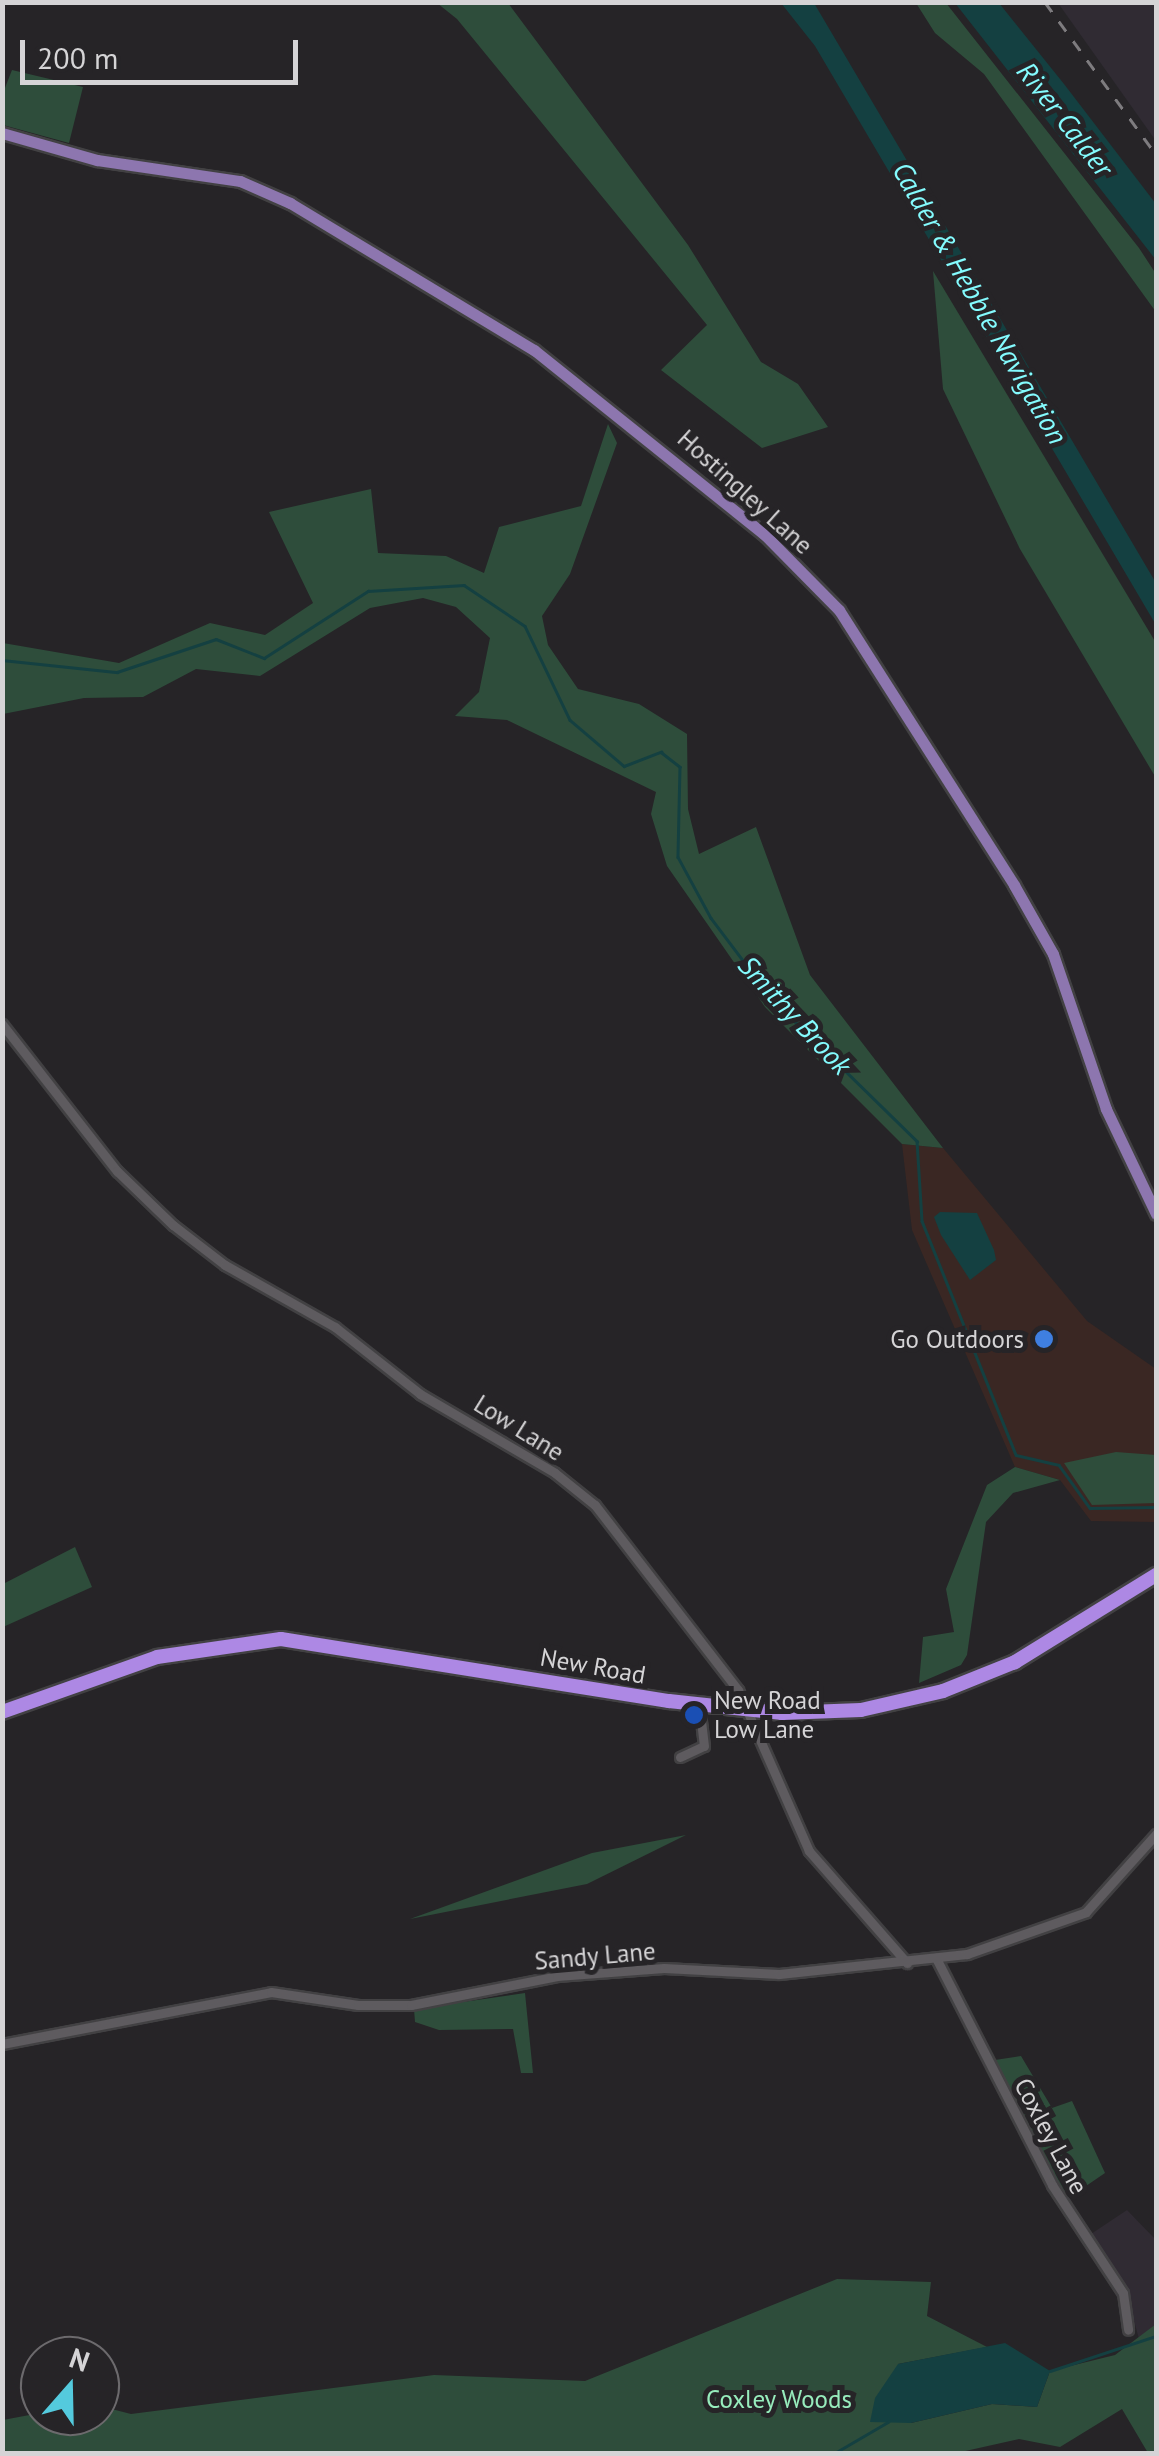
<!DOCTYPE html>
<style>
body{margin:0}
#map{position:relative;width:1159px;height:2456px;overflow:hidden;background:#262427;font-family:"PT Sans",sans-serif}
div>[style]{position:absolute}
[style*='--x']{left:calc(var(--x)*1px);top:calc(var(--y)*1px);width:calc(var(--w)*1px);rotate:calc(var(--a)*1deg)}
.commercial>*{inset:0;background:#3a2723}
.built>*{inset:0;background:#302b33}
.green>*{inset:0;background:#2e4d3b}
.water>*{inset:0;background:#144041}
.stream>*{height:2.5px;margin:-1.25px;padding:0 1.25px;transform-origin:1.25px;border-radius:1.25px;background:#144041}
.roads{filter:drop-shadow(2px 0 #424143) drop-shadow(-2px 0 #424143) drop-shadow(0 2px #424143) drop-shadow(0 -2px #424143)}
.minor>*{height:9px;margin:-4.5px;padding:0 4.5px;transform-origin:4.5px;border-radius:4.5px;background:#5e5b5f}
.major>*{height:11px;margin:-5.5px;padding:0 5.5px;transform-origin:5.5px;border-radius:5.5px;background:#8d76af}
.highway>*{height:14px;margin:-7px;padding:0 7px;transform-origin:7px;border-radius:7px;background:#ad88e4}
.rail>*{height:2.5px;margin-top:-1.25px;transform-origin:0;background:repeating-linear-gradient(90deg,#7e7c7f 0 12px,transparent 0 24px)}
.dots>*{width:28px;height:28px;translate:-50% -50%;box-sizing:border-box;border:5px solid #262427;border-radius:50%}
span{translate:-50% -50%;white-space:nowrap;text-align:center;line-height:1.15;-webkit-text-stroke:10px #262427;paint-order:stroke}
.street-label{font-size:25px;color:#d5d4d6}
.poi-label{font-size:25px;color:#d5d4d6}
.right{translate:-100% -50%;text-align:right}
.left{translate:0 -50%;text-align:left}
.park-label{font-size:25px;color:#97edbd}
.water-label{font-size:28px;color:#84fbfe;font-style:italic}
.frame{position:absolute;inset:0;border:5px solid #d5d4d6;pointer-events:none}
.north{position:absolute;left:20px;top:2336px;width:100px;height:100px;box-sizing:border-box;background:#262427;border:2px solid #6c6a6d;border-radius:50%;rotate:20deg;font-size:28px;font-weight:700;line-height:40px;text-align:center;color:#d5d4d6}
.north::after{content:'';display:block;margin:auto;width:35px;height:45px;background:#54cadd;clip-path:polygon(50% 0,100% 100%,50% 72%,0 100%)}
.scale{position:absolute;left:20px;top:40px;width:278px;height:45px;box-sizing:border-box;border:5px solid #d5d4d6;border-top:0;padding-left:12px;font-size:30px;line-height:35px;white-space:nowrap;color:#d5d4d6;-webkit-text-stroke:8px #262427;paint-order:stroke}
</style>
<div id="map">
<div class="commercial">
<i style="clip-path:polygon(902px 1144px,943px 1148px,1087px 1321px,1156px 1369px,1156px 1522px,1091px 1521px,1060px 1480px,1015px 1467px,912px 1230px)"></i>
</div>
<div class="built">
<i style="clip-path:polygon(1058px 3px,1156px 3px,1156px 141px)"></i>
<i style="clip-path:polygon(1127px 2210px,1156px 2240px,1156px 2324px,1139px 2339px,1127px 2295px,1091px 2234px)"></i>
</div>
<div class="green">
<i style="clip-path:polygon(437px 3px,508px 3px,688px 245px,761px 362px,798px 384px,828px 427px,762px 448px,661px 370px,707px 325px,457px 19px)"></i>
<i style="clip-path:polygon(916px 3px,946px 3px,1139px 248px,1156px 274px,1156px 312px,984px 74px,935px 33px)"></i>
<i style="clip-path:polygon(12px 70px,83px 87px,69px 143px,3px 125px,3px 93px)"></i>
<i style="clip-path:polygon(933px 271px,1156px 643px,1156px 778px,1020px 549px,943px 389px)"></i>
<i style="clip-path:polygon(608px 424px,617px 443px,570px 574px,542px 616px,548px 645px,578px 689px,639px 704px,687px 734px,688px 809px,699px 854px,756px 827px,810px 975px,943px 1148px,902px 1144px,765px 1007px,667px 866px,651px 814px,656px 792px,507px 720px,455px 716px,479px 692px,490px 638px,456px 607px,423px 598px,370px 608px,260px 676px,196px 669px,143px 697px,84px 698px,3px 714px,3px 643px,119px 663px,210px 623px,265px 635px,313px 603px,269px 512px,371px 489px,378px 553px,446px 556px,484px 573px,499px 527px,581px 506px)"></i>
<i style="clip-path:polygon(1116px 1452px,1156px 1455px,1156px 1503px,1092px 1505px,1064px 1463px)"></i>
<i style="clip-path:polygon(1015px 1467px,1060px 1480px,1013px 1493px,986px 1522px,967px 1655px,961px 1665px,919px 1683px,923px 1637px,954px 1632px,946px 1589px,987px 1485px)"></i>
<i style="clip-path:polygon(75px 1547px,92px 1587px,3px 1627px,3px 1584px)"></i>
<i style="clip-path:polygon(686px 1835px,587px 1884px,410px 1919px,592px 1853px)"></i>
<i style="clip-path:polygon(525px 1993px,533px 2073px,521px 2073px,513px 2029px,439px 2030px,415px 2022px,414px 2009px)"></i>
<i style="clip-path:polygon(1021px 2056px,1052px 2108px,1072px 2101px,1105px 2173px,1067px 2199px,995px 2060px)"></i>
<i style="clip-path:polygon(837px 2279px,931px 2282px,927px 2316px,987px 2347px,898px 2364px,911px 2423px,992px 2404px,1037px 2407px,1050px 2371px,1115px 2355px,1156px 2324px,1156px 2453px,1148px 2453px,1122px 2409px,1060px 2447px,1019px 2439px,952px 2454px,3px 2454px,3px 2420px,40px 2413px,100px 2416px,100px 2406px,131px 2414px,434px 2375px,585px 2381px)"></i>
</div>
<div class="water">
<i style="clip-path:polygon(781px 3px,814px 3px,1156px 583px,1156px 625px,815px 46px)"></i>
<i style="clip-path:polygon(955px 3px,999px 3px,1064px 84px,1156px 204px,1156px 260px)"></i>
<i style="clip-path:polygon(940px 1212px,977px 1213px,994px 1250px,996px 1260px,970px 1280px,941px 1235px,934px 1217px)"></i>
<i style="clip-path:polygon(1005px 2343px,1050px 2371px,1037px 2407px,992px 2404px,911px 2423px,870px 2422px,875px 2398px,898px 2364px)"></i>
</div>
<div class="stream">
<i style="--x:2;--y:660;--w:116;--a:6"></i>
<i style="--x:117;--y:672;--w:104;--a:-18.4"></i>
<i style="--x:216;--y:639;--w:52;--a:21.6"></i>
<i style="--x:264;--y:658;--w:124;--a:-32.8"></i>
<i style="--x:368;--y:591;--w:96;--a:-3.6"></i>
<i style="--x:464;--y:585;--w:73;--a:33.9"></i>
<i style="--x:525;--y:626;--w:104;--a:64.4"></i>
<i style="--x:570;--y:720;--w:71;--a:40.4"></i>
<i style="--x:624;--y:766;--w:40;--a:-21"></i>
<i style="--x:661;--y:752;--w:24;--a:38"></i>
<i style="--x:680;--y:767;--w:90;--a:91.3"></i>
<i style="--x:678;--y:857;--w:69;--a:61.6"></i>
<i style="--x:711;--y:918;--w:103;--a:52.9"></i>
<i style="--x:773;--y:1000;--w:202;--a:44.4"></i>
<i style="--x:917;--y:1141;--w:80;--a:86.4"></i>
<i style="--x:922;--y:1221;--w:252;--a:68.1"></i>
<i style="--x:1016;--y:1455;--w:44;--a:13.1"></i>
<i style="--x:1059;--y:1465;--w:53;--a:54.2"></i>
<i style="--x:1090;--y:1508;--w:66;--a:-0.9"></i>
<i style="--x:1050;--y:2371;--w:112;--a:-18.3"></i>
<i style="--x:833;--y:2454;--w:64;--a:-30.2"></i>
</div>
<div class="roads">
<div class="minor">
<i style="--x:2;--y:1024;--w:187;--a:52"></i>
<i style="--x:117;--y:1171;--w:78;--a:44"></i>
<i style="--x:173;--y:1225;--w:66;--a:37.6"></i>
<i style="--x:225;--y:1265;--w:126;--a:29.4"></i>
<i style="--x:335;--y:1327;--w:108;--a:38.2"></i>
<i style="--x:420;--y:1394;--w:156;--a:30.3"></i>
<i style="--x:555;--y:1473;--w:51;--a:38.7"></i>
<i style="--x:595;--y:1505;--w:234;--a:52.3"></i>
<i style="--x:738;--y:1690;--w:176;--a:66.2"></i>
<i style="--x:809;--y:1851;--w:149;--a:48.8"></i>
<i style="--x:680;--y:1757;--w:26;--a:-25"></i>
<i style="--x:704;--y:1746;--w:42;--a:-96.8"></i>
<i style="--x:936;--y:1958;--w:255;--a:62.9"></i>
<i style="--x:1052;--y:2185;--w:129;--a:56.7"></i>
<i style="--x:1123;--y:2293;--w:37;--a:82"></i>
<i style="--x:2;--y:2044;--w:274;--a:-10.9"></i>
<i style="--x:271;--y:1992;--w:88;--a:8.5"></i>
<i style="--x:358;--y:2005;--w:53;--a:0"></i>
<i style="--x:411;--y:2005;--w:149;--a:-11.2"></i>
<i style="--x:557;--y:1976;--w:107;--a:-4.3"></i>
<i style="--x:664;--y:1968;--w:115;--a:3"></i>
<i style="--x:779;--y:1974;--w:189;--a:-6.1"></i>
<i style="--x:967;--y:1954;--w:126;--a:-19.4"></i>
<i style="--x:1086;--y:1912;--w:105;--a:-48.1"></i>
</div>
<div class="major">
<i style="--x:2;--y:133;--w:99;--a:15.9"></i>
<i style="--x:97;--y:160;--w:145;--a:8.4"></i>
<i style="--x:240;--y:181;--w:55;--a:23.7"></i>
<i style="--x:290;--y:203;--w:285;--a:31.1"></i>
<i style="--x:534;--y:350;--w:295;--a:38.7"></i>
<i style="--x:764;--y:534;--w:107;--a:45.4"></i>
<i style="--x:839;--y:610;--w:326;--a:57.5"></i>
<i style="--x:1014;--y:885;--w:79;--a:60.5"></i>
<i style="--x:1053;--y:954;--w:164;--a:71.1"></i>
<i style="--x:1106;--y:1109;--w:116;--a:64.5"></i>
</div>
<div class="highway">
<i style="--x:2;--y:1712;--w:164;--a:-19.5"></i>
<i style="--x:157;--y:1657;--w:125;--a:-8.3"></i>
<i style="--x:281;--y:1639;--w:393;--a:9.1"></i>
<i style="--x:669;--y:1701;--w:114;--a:6.1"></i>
<i style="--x:782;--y:1713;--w:79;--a:-2.2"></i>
<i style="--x:861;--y:1710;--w:84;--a:-13"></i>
<i style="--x:943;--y:1691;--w:78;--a:-21.9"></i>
<i style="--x:1015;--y:1662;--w:166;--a:-31.7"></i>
</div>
</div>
<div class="rail">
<i style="--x:1045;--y:2;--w:188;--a:53.9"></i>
</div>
<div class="dots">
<i style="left:1044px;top:1339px;background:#3f7fe0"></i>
<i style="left:694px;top:1715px;background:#1a4fb4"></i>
</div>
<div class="street-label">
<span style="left:745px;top:492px;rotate:42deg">Hostingley Lane</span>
<span style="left:519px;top:1428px;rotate:32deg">Low Lane</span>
<span style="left:593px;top:1666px;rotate:10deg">New Road</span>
<span style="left:595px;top:1956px;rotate:-5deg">Sandy Lane</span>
<span style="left:1051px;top:2136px;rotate:62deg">Coxley Lane</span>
</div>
<div class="poi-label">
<span class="right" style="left:1024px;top:1339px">Go Outdoors</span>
<span class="left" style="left:714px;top:1715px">New Road<br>Low Lane</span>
</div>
<div class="park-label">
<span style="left:779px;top:2399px">Coxley Woods</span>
</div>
<div class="water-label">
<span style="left:1065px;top:119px;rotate:52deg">River Calder</span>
<span style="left:980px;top:303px;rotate:60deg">Calder &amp; Hebble Navigation</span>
<span style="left:795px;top:1015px;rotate:47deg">Smithy Brook</span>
</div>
<div class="frame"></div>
<div class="north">N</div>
<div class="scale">200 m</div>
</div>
